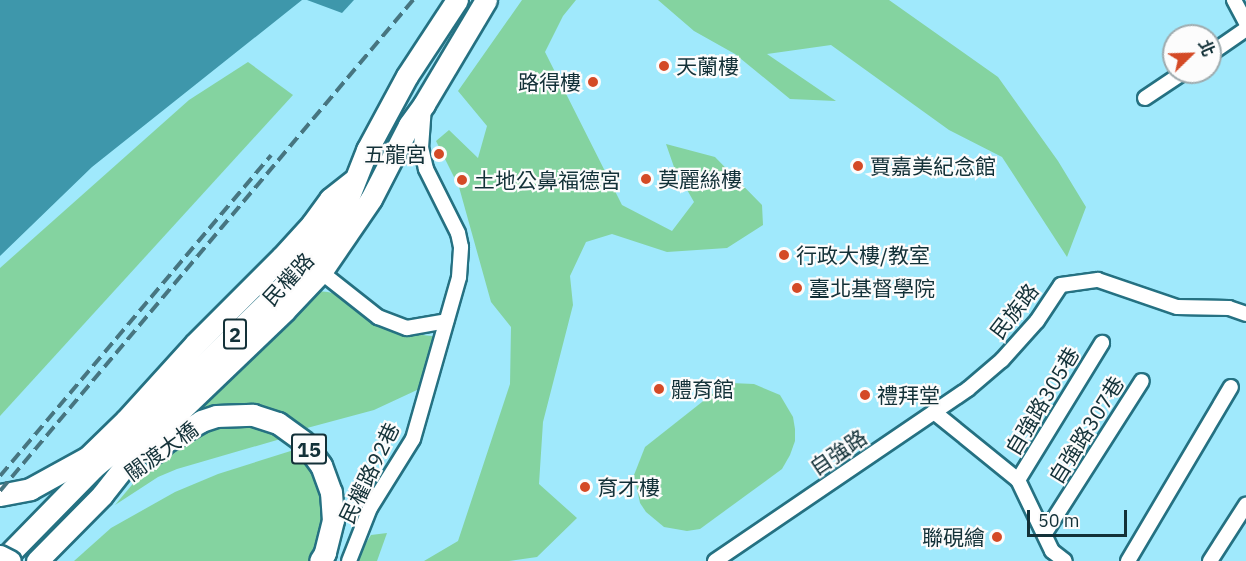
<!DOCTYPE html>
<meta charset="utf-8">
<style>
body{margin:0}
#map{position:relative;width:1246px;height:561px;overflow:hidden;background:#a0e9fc;font-family:"IBM Plex Sans","Noto Sans TC",sans-serif}
div>[style]{position:absolute}
[style*='--x']{left:calc(var(--x)*1px);top:calc(var(--y)*1px);width:calc(var(--w)*1px);rotate:calc(var(--a)*1deg)}
.green>*{inset:0;background:#84d3a0}
.water>*{inset:0;background:#3e97ab}
.roads{filter:drop-shadow(2px 0 #257182) drop-shadow(-2px 0 #257182) drop-shadow(0 2px #257182) drop-shadow(0 -2px #257182)}
.street>*{height:14px;margin:-7px;padding:0 7px;transform-origin:7px;border-radius:7px;background:#fff}
.primary>*{height:21px;margin:-10.5px;padding:0 10.5px;transform-origin:10.5px;border-radius:10.5px;background:#fff}
.rail>*{height:4px;margin-top:-2px;transform-origin:0;background:repeating-linear-gradient(90deg,#477580 0 12px,transparent 0 18px)}
.bridges{filter:drop-shadow(2px 0 #257182) drop-shadow(-2px 0 #257182) drop-shadow(0 2px #257182) drop-shadow(0 -2px #257182)}
.primary-bridge>*{height:21px;margin:-10.5px;padding:0 10.5px;transform-origin:10.5px;border-radius:10.5px;background:#fff}
.dots>*{width:16px;height:16px;translate:-50% -50%;box-sizing:border-box;border:3px solid #fcfcfc;border-radius:50%}
span{translate:-50% -50%;white-space:nowrap;text-align:center;line-height:1.15;-webkit-text-stroke:4.5px #fcfcfc;paint-order:stroke}
.shield-label span{padding:2px 4px;background:#fcfcfc;border:2px solid;border-radius:4px;-webkit-text-stroke-width:0}
.shield-label{font-size:20px;color:#133138;font-weight:700}
.poi-label{font-size:21px;color:#133138}
.left{translate:0 -50%;text-align:left}
.right{translate:-100% -50%;text-align:right}
.street-label{font-size:21px;color:#133138}
.north{position:absolute;left:1162px;top:24px;width:60px;height:60px;box-sizing:border-box;background:#fcfcfc;border:2px solid #9fabae;border-radius:50%;rotate:67deg;font-size:16px;font-weight:700;line-height:24px;text-align:center;color:#133138}
.north::after{content:'';display:block;margin:auto;width:21px;height:27px;background:#d44a26;clip-path:polygon(50% 0,100% 100%,50% 72%,0 100%)}
.scale{position:absolute;left:1027px;top:510px;width:100px;height:27px;box-sizing:border-box;border:3px solid #133138;border-top:0;padding-left:8px;font-size:18px;line-height:21px;white-space:nowrap;color:#133138;-webkit-text-stroke:4px #fcfcfc;paint-order:stroke}
</style>
<div id="map">
<div class="green">
<i style="clip-path:polygon(522px 0,576px 0,563px 16px,545px 52px,622px 205px,672px 231px,694px 202px,674px 167px,666px 144px,715px 157px,762px 205px,763px 225px,727px 248px,667px 252px,612px 234px,586px 242px,570px 276px,573px 305px,543px 422px,539px 484px,577px 518px,537px 557px,509px 561px,424px 561px,458px 541px,510px 384px,511px 327px,491px 302px,459px 187px,436px 141px,449px 130px,478px 158px,487px 126px,458px 91px)"></i>
<i style="clip-path:polygon(658px 0,889px 0,998px 77px,1058px 161px,1086px 207px,1067px 257px,1002px 157px,949px 130px,831px 45px,767px 54px,836px 101px,790px 99px,735px 54px,694px 31px)"></i>
<i style="clip-path:polygon(248px 62px,293px 95px,0 416px,0 268px,189px 100px)"></i>
<i style="clip-path:polygon(316px 291px,328px 292px,342px 296px,403px 333px,432px 336px,436px 339px,423px 383px,417px 390px,374px 410px,307px 428px,272px 409px,235px 403px,196px 412px,181px 419px)"></i>
<i style="clip-path:polygon(731px 383px,754px 384px,780px 395px,793px 417px,795px 429px,795px 441px,790px 455px,782px 469px,700px 529px,687px 531px,664px 527px,646px 512px,640px 503px,634px 475px,645px 447px,721px 387px)"></i>
<i style="clip-path:polygon(223px 422px,246px 422px,266px 428px,284px 438px,177px 469px,158px 477px,115px 505px,142px 473px,179px 441px)"></i>
<i style="clip-path:polygon(297px 449px,315px 476px,321px 497px,322px 522px,318px 543px,311px 561px,74px 561px,111px 528px,175px 492px,218px 474px)"></i>
<i style="clip-path:polygon(387px 533px,377px 561px,355px 561px,371px 535px)"></i>
</div>
<div class="water">
<i style="clip-path:polygon(0 0,302px 0,92px 167px,0 256px)"></i>
<i style="clip-path:polygon(307px 0,354px 0,342px 13px)"></i>
</div>
<div class="roads">
<div class="street">
<i style="--x:1234;--y:0;--w:26;--a:62"></i>
<i style="--x:1210;--y:54;--w:44;--a:-34.8"></i>
<i style="--x:1145;--y:98;--w:47;--a:-33.7"></i>
<i style="--x:321;--y:272;--w:73;--a:38.3"></i>
<i style="--x:378;--y:317;--w:31;--a:21"></i>
<i style="--x:407;--y:328;--w:40;--a:-10"></i>
<i style="--x:934;--y:412;--w:108;--a:39"></i>
<i style="--x:1018;--y:480;--w:79;--a:64.4"></i>
<i style="--x:1052;--y:551;--w:16;--a:38"></i>
<i style="--x:1018;--y:480;--w:161;--a:-58.5"></i>
<i style="--x:1045;--y:533;--w:180;--a:-57.5"></i>
<i style="--x:349;--y:561;--w:57;--a:-68.4"></i>
<i style="--x:370;--y:508;--w:81;--a:-58.1"></i>
<i style="--x:413;--y:439;--w:168;--a:-74.1"></i>
<i style="--x:459;--y:277;--w:30;--a:-86"></i>
<i style="--x:461;--y:247;--w:14;--a:-102"></i>
<i style="--x:458;--y:233;--w:72;--a:-116.6"></i>
<i style="--x:426;--y:169;--w:22;--a:-103"></i>
<i style="--x:421;--y:148;--w:42;--a:-85.9"></i>
<i style="--x:715;--y:561;--w:306;--a:-34.2"></i>
<i style="--x:968;--y:389;--w:45;--a:-40.5"></i>
<i style="--x:1002;--y:360;--w:52;--a:-48.1"></i>
<i style="--x:1037;--y:321;--w:43;--a:-56.3"></i>
<i style="--x:1061;--y:285;--w:37;--a:-8"></i>
<i style="--x:1098;--y:280;--w:83;--a:18.9"></i>
<i style="--x:1177;--y:307;--w:52;--a:1.1"></i>
<i style="--x:1229;--y:308;--w:18;--a:19"></i>
<i style="--x:1128;--y:561;--w:202;--a:-59.4"></i>
<i style="--x:1210;--y:561;--w:67;--a:-57.3"></i>
</div>
<div class="primary">
<i style="--x:153;--y:453;--w:18;--a:-41"></i>
<i style="--x:167;--y:441;--w:39;--a:-30"></i>
<i style="--x:201;--y:421;--w:16;--a:-18"></i>
<i style="--x:216;--y:416;--w:37;--a:-2"></i>
<i style="--x:253;--y:415;--w:26;--a:18"></i>
<i style="--x:278;--y:423;--w:32;--a:36"></i>
<i style="--x:304;--y:442;--w:29;--a:54"></i>
<i style="--x:321;--y:465;--w:29;--a:70"></i>
<i style="--x:331;--y:492;--w:28;--a:86"></i>
<i style="--x:333;--y:520;--w:34;--a:104"></i>
<i style="--x:325;--y:553;--w:9;--a:122"></i>
<i style="--x:0;--y:495;--w:31;--a:-11"></i>
<i style="--x:30;--y:489;--w:66;--a:-28.9"></i>
<i style="--x:88;--y:457;--w:53;--a:-44.2"></i>
<i style="--x:126;--y:420;--w:103;--a:-47.8"></i>
<i style="--x:195;--y:344;--w:123;--a:-45"></i>
<i style="--x:282;--y:257;--w:45;--a:-47.7"></i>
<i style="--x:312;--y:224;--w:31;--a:-54"></i>
<i style="--x:330;--y:199;--w:29;--a:-38"></i>
<i style="--x:2;--y:561;--w:130;--a:-45.6"></i>
<i style="--x:93;--y:468;--w:38;--a:-40"></i>
<i style="--x:122;--y:444;--w:218;--a:-44.3"></i>
<i style="--x:278;--y:292;--w:72;--a:-49"></i>
<i style="--x:325;--y:238;--w:32;--a:-56"></i>
<i style="--x:343;--y:211;--w:66;--a:-68.5"></i>
<i style="--x:367;--y:150;--w:84;--a:-61.6"></i>
<i style="--x:407;--y:76;--w:91;--a:-56.7"></i>
<i style="--x:37;--y:561;--w:93;--a:-45.4"></i>
<i style="--x:102;--y:495;--w:48;--a:-51.7"></i>
<i style="--x:132;--y:457;--w:211;--a:-43.8"></i>
<i style="--x:284;--y:311;--w:54;--a:-46.5"></i>
<i style="--x:321;--y:272;--w:88;--a:-55.6"></i>
<i style="--x:371;--y:199;--w:83;--a:-62.8"></i>
<i style="--x:409;--y:125;--w:26;--a:-54"></i>
<i style="--x:424;--y:104;--w:121;--a:-59.2"></i>
</div>
</div>
<div class="rail">
<i style="--x:0;--y:476;--w:420;--a:-49.8"></i>
<i style="--x:0;--y:491;--w:642;--a:-49.93"></i>
</div>
<div class="bridges">
<div class="primary-bridge">
<i style="--x:0;--y:556;--w:11;--a:27"></i>
</div>
</div>
<div class="dots">
<i style="left:664px;top:66px;background:#d44a26"></i>
<i style="left:593px;top:82px;background:#d44a26"></i>
<i style="left:439px;top:154px;background:#d44a26"></i>
<i style="left:858px;top:166px;background:#d44a26"></i>
<i style="left:646px;top:179px;background:#d44a26"></i>
<i style="left:462px;top:180px;background:#d44a26"></i>
<i style="left:784px;top:255px;background:#d44a26"></i>
<i style="left:797px;top:288px;background:#d44a26"></i>
<i style="left:659px;top:389px;background:#d44a26"></i>
<i style="left:865px;top:395px;background:#d44a26"></i>
<i style="left:585px;top:487px;background:#d44a26"></i>
<i style="left:997px;top:537px;background:#d44a26"></i>
</div>
<div class="shield-label">
<span style="left:235px;top:334px">2</span>
<span style="left:309px;top:449px">15</span>
</div>
<div class="poi-label">
<span class="left" style="left:676px;top:66px">天蘭樓</span>
<span class="right" style="left:581px;top:82px">路得樓</span>
<span class="right" style="left:427px;top:154px">五龍宮</span>
<span class="left" style="left:870px;top:166px">賈嘉美紀念館</span>
<span class="left" style="left:658px;top:179px">莫麗絲樓</span>
<span class="left" style="left:474px;top:180px">土地公鼻福德宮</span>
<span class="left" style="left:796px;top:255px">行政大樓/教室</span>
<span class="left" style="left:809px;top:288px">臺北基督學院</span>
<span class="left" style="left:671px;top:389px">體育館</span>
<span class="left" style="left:877px;top:395px">禮拜堂</span>
<span class="left" style="left:597px;top:487px">育才樓</span>
<span class="right" style="left:985px;top:537px">聯硯繪</span>
</div>
<div class="street-label">
<span style="left:288px;top:279px;rotate:-47deg">民權路</span>
<span style="left:1014px;top:311px;rotate:-52deg">民族路</span>
<span style="left:1042px;top:401px;rotate:-59deg">自強路305巷</span>
<span style="left:1086px;top:430px;rotate:-58deg">自強路307巷</span>
<span style="left:161px;top:451px;rotate:-36deg">關渡大橋</span>
<span style="left:838px;top:452px;rotate:-34deg">自強路</span>
<span style="left:369px;top:473px;rotate:-64deg">民權路92巷</span>
</div>
<div class="north">北</div>
<div class="scale">50 m</div>
</div>
